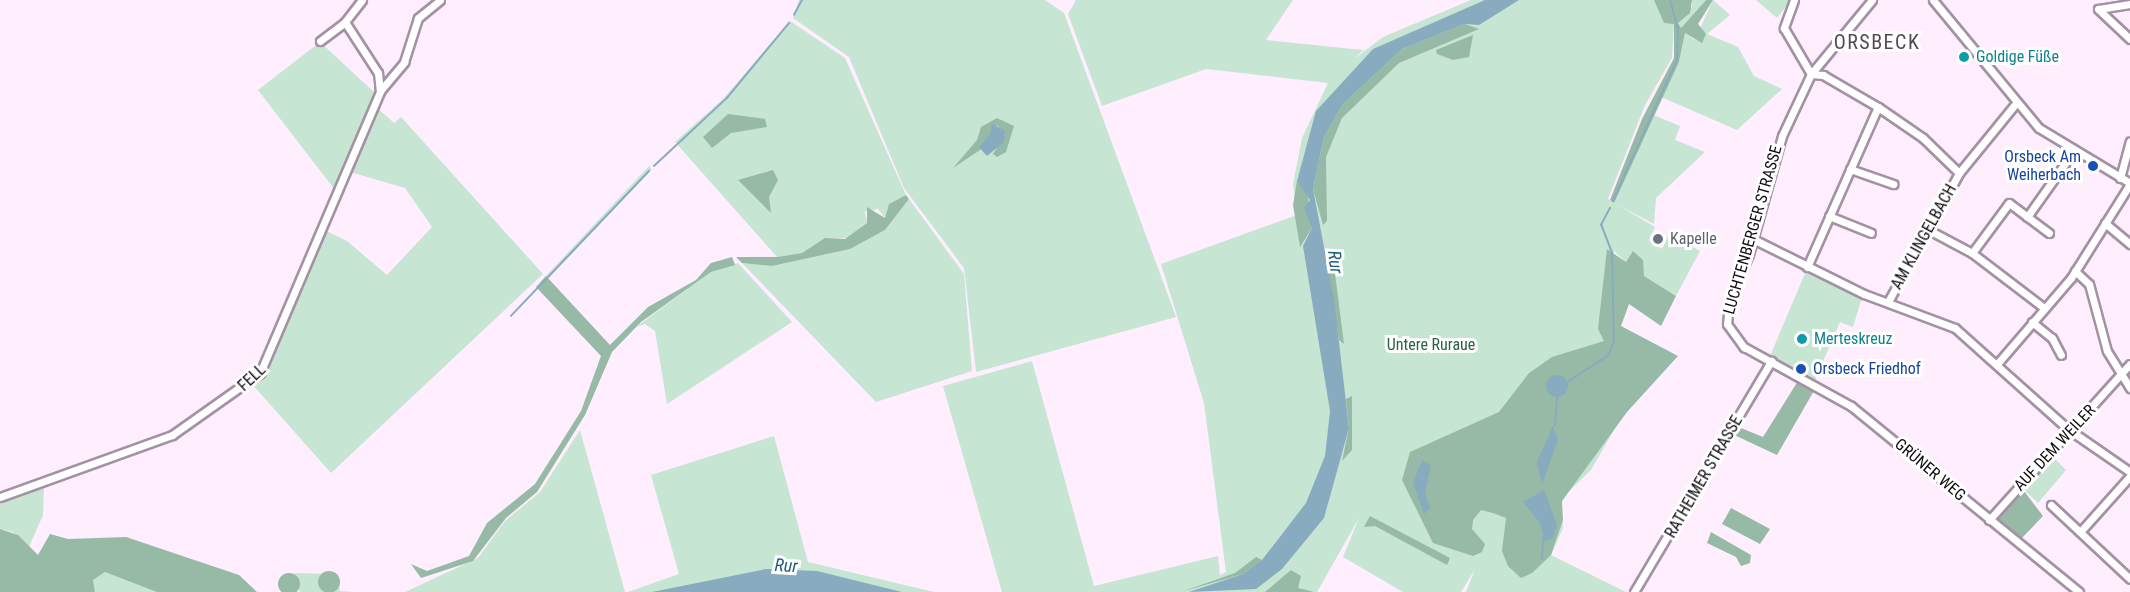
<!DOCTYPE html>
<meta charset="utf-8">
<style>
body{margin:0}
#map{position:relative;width:2130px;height:592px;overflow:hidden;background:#feeefe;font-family:"Roboto Condensed",sans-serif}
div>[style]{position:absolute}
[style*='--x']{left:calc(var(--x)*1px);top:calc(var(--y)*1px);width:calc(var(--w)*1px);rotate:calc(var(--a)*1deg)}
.green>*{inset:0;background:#c7e5d3}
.forest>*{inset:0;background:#96baa5}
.round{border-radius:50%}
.water>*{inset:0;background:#88abbf}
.stream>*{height:1.5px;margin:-0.75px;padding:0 0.75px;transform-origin:0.75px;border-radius:0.75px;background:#88abbf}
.roads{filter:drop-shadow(2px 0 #a492a4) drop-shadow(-2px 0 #a492a4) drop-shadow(0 2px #a492a4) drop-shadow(0 -2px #a492a4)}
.minor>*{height:7px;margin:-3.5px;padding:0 3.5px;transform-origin:3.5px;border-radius:3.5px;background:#fff}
.dots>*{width:16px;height:16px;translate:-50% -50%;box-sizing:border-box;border:3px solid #fff;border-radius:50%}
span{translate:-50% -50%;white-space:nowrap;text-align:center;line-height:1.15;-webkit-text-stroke:6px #fff;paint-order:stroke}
.culture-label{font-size:16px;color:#0d838f}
.left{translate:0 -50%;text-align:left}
.transit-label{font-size:16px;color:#164399}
.right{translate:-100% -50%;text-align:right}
.street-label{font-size:16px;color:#100a10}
.worship-label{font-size:16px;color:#5b616d}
.park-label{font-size:16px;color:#266145}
.water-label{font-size:18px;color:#225e7c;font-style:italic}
.quarter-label{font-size:20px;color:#574858;letter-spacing:1.5px}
</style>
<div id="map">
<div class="green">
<i style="clip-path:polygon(799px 0,1045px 0,1064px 13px,1176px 317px,976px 372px,964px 268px,904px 188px,849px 57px,793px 18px)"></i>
<i style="clip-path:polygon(1076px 0,1293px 0,1266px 40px,1363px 50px,1354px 59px,1383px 37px,1471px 0,1688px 0,1692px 8px,1692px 0,1706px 0,1681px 28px,1674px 23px,1672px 58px,1645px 105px,1608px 199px,1655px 227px,1649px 240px,1662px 249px,1669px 234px,1700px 251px,1676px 296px,1644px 276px,1634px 251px,1626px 262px,1614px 251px,1625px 411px,1591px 470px,1561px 499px,1563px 528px,1551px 555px,1626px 592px,1466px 592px,1475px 569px,1461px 592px,1403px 592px,1343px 557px,1359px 518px,1317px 592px,1002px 592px,943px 386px,1032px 361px,1094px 586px,1218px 556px,1220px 575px,1226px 572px,1204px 403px,1161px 264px,1297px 215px,1293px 184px,1302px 138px,1328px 83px,1206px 69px,1102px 106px,1068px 14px)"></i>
<i style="clip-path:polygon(1713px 0,1730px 15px,1707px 34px,1738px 47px,1754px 76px,1782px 89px,1737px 130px,1661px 97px,1679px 62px,1685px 33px,1695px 40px)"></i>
<i style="clip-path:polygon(1756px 0,1790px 0,1790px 2px,1777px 18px)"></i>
<i style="clip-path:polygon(790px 21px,845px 58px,906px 195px,891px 203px,885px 218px,878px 209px,865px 211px,867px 223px,848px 238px,825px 239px,802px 253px,777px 257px,675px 142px,723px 99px)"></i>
<i style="clip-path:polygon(320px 42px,375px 93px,335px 190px,258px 90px)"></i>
<i style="clip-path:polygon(375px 106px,394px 123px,401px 117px,543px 274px,331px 473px,253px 385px,276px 352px,322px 229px,347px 241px,387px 275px,432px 227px,405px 188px,350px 172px)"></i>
<i style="clip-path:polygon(1651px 114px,1680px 126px,1675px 140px,1705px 152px,1656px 198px,1654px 224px,1614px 203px)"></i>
<i style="clip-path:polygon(649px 166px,652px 169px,548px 279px,546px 276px)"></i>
<i style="clip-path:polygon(909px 199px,964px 274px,972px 371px,876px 402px,742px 263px,772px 266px,850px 249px,885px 230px)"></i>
<i style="clip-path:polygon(738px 263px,792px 322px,667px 404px,655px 331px,645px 324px,636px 327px,711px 272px)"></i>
<i style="clip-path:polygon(1806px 271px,1863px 294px,1853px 327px,1840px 322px,1815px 380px,1770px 356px)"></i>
<i style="clip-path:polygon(580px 430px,625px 592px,405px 592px,478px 558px,505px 521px,540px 492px)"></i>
<i style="clip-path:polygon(774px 436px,808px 562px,934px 592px,628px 592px,679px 574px,651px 475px)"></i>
<i style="clip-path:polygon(2053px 457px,2066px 470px,2038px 503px,2021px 487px)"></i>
<i style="clip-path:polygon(44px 485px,43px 515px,29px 547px,13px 532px,0 529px,0 498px)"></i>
<i style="clip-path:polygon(105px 572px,154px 587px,157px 592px,95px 592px,93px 580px)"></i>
<i style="clip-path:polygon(294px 573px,338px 574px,340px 591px,353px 592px,300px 592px)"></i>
</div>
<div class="forest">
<i style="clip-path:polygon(1654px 0,1692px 0,1690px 13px,1678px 23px,1681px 28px,1706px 0,1713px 0,1698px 24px,1706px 34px,1702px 43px,1685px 33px,1679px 62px,1614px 203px,1610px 200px,1642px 119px,1674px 58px,1674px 24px,1664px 23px)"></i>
<i style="clip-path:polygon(1465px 24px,1479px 29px,1399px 63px,1342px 118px,1326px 157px,1327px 221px,1323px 225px,1313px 189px,1324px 137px,1343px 104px,1402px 49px)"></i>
<i style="clip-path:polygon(1473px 35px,1469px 57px,1453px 60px,1437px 54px,1436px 50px)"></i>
<i style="clip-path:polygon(728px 114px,765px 119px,767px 127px,731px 133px,712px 148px,703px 137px)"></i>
<i style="clip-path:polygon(997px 118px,1014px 126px,1006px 152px,997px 157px,993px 154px,1005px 135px,997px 125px,980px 150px,953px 168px,977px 140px,981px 127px)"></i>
<i style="clip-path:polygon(773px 170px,778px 180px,769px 197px,771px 213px,738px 180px)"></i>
<i style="clip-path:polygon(1297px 181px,1307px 190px,1312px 228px,1300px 247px,1293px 205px)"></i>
<i style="clip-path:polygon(906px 195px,909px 199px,885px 230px,850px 249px,772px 266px,742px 263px,736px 257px,777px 257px,802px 253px,825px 238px,845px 239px,867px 223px,867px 207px,885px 218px,889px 204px)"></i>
<i style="clip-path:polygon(1607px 249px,1626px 262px,1633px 251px,1643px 260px,1644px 276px,1676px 296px,1661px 326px,1629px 304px,1621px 326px,1678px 356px,1627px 412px,1562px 501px,1563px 520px,1551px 555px,1532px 573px,1521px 578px,1508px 566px,1502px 551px,1506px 518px,1493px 513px,1481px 510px,1473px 520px,1472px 529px,1485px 544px,1482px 552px,1473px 556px,1433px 543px,1402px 480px,1410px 452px,1499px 412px,1529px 373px,1552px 357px,1604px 341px,1598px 329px)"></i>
<i style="clip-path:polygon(732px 257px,735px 265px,711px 272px,641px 322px,612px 352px,585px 415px,537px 492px,506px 518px,473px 561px,421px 578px,411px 564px,427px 571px,469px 556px,487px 523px,535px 484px,581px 411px,601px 356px,536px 287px,546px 276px,610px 345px,648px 307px,696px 280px,711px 263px)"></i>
<i style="clip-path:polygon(1328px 273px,1335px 273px,1344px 344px,1339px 340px)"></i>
<i style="clip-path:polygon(1798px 381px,1815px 389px,1777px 455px,1732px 434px,1736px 426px,1763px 437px)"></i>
<i style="clip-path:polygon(1352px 396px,1352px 450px,1342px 461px,1349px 428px,1346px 399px)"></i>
<i style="clip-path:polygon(2021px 487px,2043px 516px,2020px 540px,1995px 518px)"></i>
<i style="clip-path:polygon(1731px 508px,1770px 529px,1760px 544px,1722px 524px)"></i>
<i style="clip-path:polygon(1370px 516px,1450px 558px,1447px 565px,1375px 526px,1364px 527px)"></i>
<i style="clip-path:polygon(0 529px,18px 535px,38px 555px,50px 534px,68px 539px,126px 537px,239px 575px,257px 592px,157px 592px,105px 572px,93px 580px,95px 592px,0 592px)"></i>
<i style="clip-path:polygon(1711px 532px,1751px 555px,1750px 563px,1741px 566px,1736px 557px,1707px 543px)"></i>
<i style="clip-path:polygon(1256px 557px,1262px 560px,1243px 574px,1181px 592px,1235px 573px)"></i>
<i style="clip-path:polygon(1291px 570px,1301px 576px,1298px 588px,1314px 592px,1265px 592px)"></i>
<i class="round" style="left:318px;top:571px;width:22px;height:22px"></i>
<i class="round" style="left:278px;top:573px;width:22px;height:22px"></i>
</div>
<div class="water">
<i style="clip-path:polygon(1485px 0,1519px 0,1479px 25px,1465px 24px,1402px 49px,1343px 104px,1324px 137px,1313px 189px,1334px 299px,1349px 428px,1324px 518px,1282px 569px,1256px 589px,1189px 592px,1243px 574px,1262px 560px,1306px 503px,1325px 456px,1330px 411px,1303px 246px,1312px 228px,1304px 208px,1310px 200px,1297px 181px,1316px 111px,1373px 49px)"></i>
<i style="clip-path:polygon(991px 123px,1005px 131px,1004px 142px,987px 156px,979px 147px,991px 133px)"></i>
<i class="round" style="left:1546px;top:375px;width:22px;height:22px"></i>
<i style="clip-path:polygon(1553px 426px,1558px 440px,1542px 485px,1537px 462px)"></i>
<i style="clip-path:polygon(1422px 460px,1431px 465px,1425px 493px,1430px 508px,1424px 514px,1413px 483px)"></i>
<i style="clip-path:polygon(1544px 490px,1557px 525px,1553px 538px,1545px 541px,1540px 523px,1523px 502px)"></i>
<i style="clip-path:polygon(766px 569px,817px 571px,902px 592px,652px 592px)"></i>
</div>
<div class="stream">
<i style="--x:794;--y:15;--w:17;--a:-62"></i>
<i style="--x:654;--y:166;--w:100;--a:-43"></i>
<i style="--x:727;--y:98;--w:97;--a:-50.4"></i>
<i style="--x:1613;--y:201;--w:155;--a:-65.6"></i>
<i style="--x:1677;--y:60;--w:30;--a:-88"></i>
<i style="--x:1678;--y:30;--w:31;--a:-105"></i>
<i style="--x:511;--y:316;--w:200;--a:-46.4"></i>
<i style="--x:1566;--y:383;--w:51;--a:-33.1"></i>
<i style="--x:1609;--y:355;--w:15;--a:-70"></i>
<i style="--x:1614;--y:341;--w:88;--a:-91.3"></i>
<i style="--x:1612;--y:253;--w:30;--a:-111"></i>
<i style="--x:1601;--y:225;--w:19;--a:-62"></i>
<i style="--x:1555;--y:426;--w:31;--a:-86"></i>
<i style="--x:1542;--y:559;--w:21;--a:-87"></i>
</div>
<div class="roads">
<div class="minor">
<i style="--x:362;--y:0;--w:28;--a:128"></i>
<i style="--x:345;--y:22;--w:61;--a:57.1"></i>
<i style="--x:378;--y:73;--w:18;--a:84"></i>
<i style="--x:1794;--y:0;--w:30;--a:110"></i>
<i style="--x:1784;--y:28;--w:53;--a:59.6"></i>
<i style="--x:1872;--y:0;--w:96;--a:129.5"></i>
<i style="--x:1811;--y:74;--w:68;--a:115.1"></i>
<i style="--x:1782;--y:136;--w:123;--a:105.6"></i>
<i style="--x:1749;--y:254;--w:52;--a:112.6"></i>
<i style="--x:1729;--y:302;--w:22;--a:95"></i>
<i style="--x:1727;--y:324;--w:29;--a:54"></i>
<i style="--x:1744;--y:347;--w:122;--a:28.9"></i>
<i style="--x:1851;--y:406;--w:294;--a:39.2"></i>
<i style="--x:1933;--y:0;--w:166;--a:50.4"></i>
<i style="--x:2039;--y:128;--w:106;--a:31.1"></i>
<i style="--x:2130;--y:4;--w:32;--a:171"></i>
<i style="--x:2098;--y:9;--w:44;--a:43.2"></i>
<i style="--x:320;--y:41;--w:31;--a:-37"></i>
<i style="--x:1811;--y:74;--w:12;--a:5"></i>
<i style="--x:1823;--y:75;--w:64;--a:30.2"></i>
<i style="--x:1878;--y:107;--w:55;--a:34.6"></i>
<i style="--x:1923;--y:138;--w:50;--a:44.2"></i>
<i style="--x:1850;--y:169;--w:46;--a:19.2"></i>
<i style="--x:2120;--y:178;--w:38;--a:-75"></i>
<i style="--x:1829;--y:216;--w:45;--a:22"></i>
<i style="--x:2027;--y:217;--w:80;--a:-54.7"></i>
<i style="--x:2105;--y:223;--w:33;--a:40"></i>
<i style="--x:1925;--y:228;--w:53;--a:28"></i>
<i style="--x:1972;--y:253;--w:89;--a:37.3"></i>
<i style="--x:1753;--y:239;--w:124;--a:26.4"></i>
<i style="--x:1864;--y:294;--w:97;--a:20.5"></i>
<i style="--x:1955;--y:328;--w:152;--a:41.8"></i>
<i style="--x:2068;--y:429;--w:75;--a:34.7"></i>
<i style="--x:1972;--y:253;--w:62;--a:-53.5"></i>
<i style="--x:2009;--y:203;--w:50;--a:36.9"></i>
<i style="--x:1807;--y:267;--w:175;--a:-66.1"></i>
<i style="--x:2075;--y:271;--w:19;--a:43"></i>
<i style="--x:2089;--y:284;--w:69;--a:75"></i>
<i style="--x:2107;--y:351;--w:44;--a:58.1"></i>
<i style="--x:1889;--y:300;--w:145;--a:-61.1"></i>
<i style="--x:1959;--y:173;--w:90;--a:-50.8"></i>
<i style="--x:2032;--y:322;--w:26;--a:39"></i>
<i style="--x:2052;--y:338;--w:19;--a:62"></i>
<i style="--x:1997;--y:364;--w:113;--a:-49.3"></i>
<i style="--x:2071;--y:278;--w:111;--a:-57.9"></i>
<i style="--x:0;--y:497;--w:183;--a:-19.8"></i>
<i style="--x:172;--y:435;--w:108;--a:-35.2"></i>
<i style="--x:260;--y:373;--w:306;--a:-66.9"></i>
<i style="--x:380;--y:91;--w:38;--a:-50"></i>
<i style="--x:404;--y:62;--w:46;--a:-72.3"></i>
<i style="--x:418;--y:18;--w:28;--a:-39"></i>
<i style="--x:2051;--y:505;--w:108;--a:43.1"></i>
<i style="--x:1989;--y:520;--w:210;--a:-47.9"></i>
<i style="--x:2080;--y:532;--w:75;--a:-48.2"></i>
<i style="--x:1634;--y:592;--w:269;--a:-59.3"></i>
</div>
</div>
<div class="dots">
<i style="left:1964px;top:57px;background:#0f9aa8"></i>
<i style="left:2093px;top:166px;background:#1a4fb4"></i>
<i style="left:1658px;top:239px;background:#6b7280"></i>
<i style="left:1802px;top:339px;background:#0f9aa8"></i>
<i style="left:1801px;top:369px;background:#1a4fb4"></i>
</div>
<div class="culture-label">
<span class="left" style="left:1976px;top:57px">Goldige Füße</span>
<span class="left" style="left:1814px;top:339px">Merteskreuz</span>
</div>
<div class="transit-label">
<span class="right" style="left:2081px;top:166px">Orsbeck Am<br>Weiherbach</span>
<span class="left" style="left:1813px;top:369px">Orsbeck Friedhof</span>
</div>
<div class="street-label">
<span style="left:1753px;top:230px;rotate:-74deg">LUCHTENBERGER STRASSE</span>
<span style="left:1924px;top:237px;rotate:-61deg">AM KLINGELBACH</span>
<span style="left:252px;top:378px;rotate:-43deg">FELL</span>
<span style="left:2055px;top:448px;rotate:-47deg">AUF DEM WEILER</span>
<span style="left:1930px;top:470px;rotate:40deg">GRÜNER WEG</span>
<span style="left:1704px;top:477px;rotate:-60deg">RATHEIMER STRASSE</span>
</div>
<div class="worship-label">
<span class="left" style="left:1670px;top:239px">Kapelle</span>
</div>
<div class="park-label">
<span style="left:1431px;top:345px">Untere Ruraue</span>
</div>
<div class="water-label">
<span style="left:1335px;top:262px;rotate:83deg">Rur</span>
<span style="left:786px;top:566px;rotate:3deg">Rur</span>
</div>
<div class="quarter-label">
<span style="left:1877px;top:42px">ORSBECK</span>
</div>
</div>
